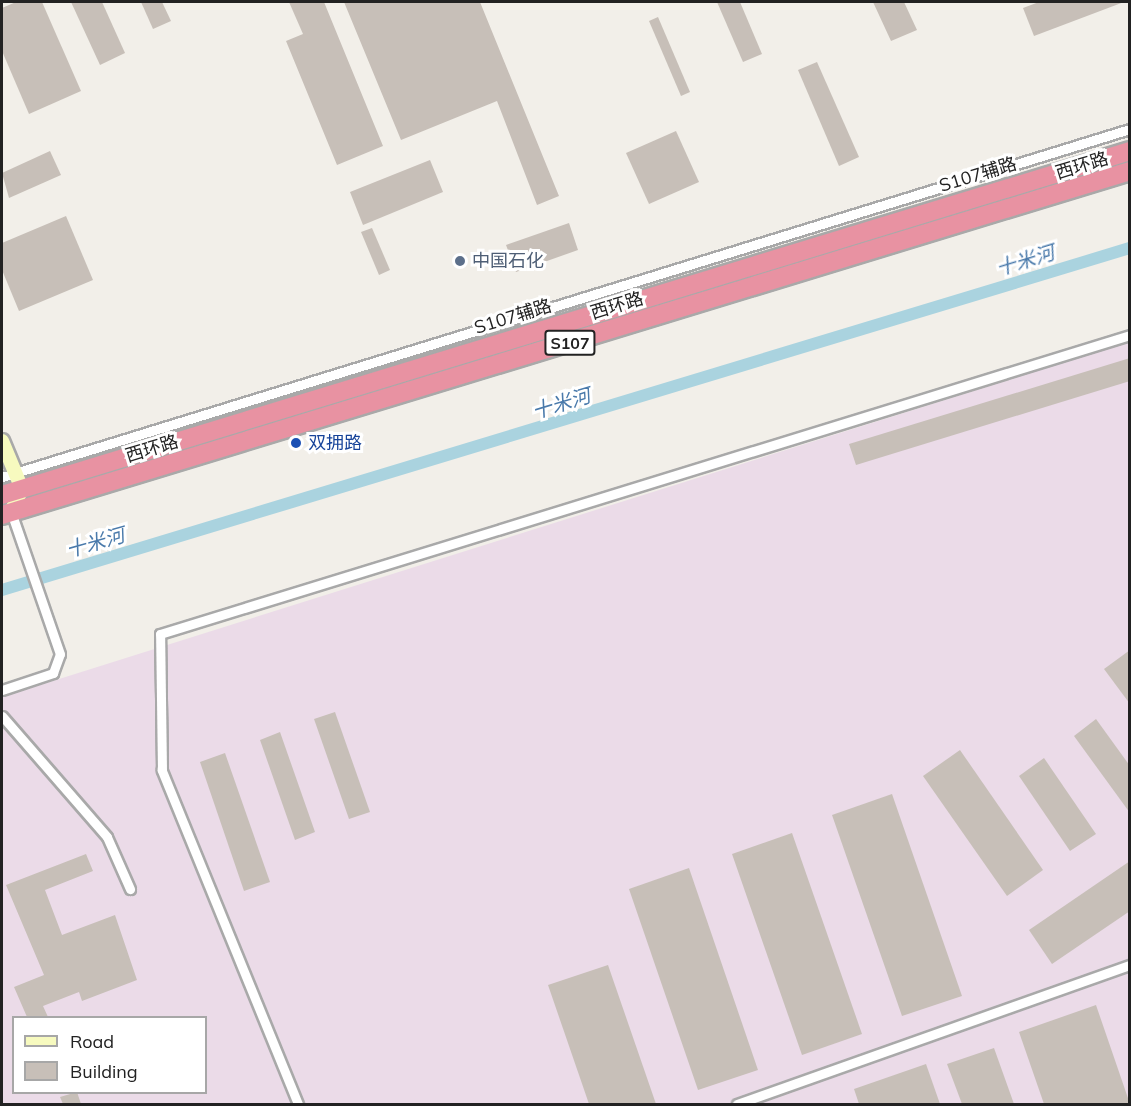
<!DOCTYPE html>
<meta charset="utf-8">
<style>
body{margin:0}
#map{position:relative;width:1131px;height:1106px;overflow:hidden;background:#f2efe9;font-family:Mulish,"Noto Sans SC",sans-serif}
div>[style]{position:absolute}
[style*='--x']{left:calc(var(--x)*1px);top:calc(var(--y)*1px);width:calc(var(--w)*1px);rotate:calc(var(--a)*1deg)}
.industrial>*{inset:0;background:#ebdbe8}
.canal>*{height:12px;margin:-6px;padding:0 6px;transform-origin:6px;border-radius:6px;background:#aad3df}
.building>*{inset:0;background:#c7bfb8}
.roads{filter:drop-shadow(2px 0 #a9a9a9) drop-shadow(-2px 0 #a9a9a9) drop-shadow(0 2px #a9a9a9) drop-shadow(0 -2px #a9a9a9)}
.street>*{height:9px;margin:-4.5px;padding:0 4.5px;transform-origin:4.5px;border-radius:4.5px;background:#fff}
.secondary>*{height:14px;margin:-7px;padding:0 7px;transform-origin:7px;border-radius:7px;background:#f7fabf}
.highway>*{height:18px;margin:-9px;padding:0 9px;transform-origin:9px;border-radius:9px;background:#e892a2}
.dots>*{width:16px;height:16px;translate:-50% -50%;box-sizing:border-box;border:3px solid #fff;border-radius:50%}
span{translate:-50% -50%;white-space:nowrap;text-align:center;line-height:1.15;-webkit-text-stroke:6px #fff;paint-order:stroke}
.shield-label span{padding:2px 4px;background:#fff;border:2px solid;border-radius:4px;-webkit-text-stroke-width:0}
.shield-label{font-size:16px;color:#222;font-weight:700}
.street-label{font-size:18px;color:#222}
.service-label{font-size:18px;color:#4e5e75}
.left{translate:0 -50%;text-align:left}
.transit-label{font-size:18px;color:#164399}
.water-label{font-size:20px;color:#4a7aab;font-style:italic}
.frame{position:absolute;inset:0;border:3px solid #222;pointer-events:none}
.legend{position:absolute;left:12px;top:1016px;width:195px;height:78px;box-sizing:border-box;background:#fff;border:2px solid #a7a7a7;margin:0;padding:8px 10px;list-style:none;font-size:18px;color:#222}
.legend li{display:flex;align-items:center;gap:12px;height:30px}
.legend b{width:30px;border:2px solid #a7a7a7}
</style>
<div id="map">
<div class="industrial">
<i style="clip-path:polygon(evenodd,1129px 342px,1129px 1104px,2px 1104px,2px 697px,1129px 342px,14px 1018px,206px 1018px,206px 1092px,14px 1092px,14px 1018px)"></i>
</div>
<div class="canal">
<i style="--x:2;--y:590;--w:1179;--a:-16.87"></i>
</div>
<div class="building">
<i style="clip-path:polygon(16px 2px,42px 2px,81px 91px,29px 114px,2px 51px,2px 8px)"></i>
<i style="clip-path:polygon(71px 2px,102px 2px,125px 53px,100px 65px)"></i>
<i style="clip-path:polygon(141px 2px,162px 2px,171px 21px,153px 29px)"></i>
<i style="clip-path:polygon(289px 2px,324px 2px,383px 146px,337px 165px,286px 41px,303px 34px)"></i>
<i style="clip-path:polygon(344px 2px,480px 2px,559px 196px,537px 205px,497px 101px,401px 140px)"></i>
<i style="clip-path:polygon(717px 2px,740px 2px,762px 54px,743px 62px)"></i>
<i style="clip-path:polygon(873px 2px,904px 2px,917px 30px,891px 41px)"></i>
<i style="clip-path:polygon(1039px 2px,1124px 2px,1034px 36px,1023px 8px)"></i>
<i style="clip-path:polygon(658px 17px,690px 92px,681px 96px,649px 21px)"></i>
<i style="clip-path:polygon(817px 62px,859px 157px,839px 166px,798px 70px)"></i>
<i style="clip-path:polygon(676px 131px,699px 182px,649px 204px,626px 153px)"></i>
<i style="clip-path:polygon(50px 151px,61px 175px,9px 198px,2px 173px)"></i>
<i style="clip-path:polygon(430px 160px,443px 192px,363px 225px,350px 192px)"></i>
<i style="clip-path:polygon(66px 216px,93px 280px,19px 311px,2px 270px,2px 243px)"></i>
<i style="clip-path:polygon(569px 223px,578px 250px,516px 272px,506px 245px)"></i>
<i style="clip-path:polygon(372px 228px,390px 270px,379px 275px,361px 232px)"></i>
<i style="clip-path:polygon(1130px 358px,1130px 381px,856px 465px,849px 444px)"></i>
<i style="clip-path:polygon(1130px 650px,1130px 704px,1104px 669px)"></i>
<i style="clip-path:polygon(335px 712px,370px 812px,349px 819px,314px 719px)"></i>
<i style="clip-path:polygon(1096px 719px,1130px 766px,1130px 813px,1074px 736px)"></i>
<i style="clip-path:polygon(280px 732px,315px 832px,295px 840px,260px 740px)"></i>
<i style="clip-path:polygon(960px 750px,1043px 870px,1007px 896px,923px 776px)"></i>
<i style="clip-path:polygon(225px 753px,270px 882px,244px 891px,200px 762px)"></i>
<i style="clip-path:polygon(1044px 758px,1096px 834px,1070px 851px,1019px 776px)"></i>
<i style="clip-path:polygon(892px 794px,962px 996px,902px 1016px,832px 815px)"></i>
<i style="clip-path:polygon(792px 833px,862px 1034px,802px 1055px,732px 854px)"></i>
<i style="clip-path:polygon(86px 854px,93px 871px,45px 890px,62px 935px,115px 915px,137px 980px,82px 1001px,79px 992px,43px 1006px,48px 1017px,27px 1017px,14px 987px,44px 975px,6px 885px)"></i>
<i style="clip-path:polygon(1130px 861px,1130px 911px,1052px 964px,1029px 930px)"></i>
<i style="clip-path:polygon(689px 868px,758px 1070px,698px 1090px,629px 889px)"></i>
<i style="clip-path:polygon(608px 965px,656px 1104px,589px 1104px,548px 985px)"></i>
<i style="clip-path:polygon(1096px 1005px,1130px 1104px,1044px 1104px,1019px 1032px)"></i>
<i style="clip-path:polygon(994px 1048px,1014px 1104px,962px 1104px,947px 1064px)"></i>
<i style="clip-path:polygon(926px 1064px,940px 1104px,859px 1104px,854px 1089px)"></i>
<i style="clip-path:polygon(77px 1092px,81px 1104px,63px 1104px,60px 1097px)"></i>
</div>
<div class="roads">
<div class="street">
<i style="--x:2;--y:477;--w:1180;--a:-17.15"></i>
<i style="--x:2;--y:690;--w:54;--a:-18.4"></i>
<i style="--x:53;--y:673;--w:20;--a:-70"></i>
<i style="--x:60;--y:654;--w:150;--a:-109"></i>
<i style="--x:2;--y:716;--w:160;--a:49"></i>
<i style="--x:107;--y:837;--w:57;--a:66.1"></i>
<i style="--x:298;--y:1104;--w:361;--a:-112.2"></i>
<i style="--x:162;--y:770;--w:136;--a:-90.8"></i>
<i style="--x:160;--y:634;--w:1015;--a:-17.13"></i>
<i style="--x:737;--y:1104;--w:417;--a:-19.5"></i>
</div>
<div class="secondary">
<i style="--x:2;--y:441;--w:52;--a:67.4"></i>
<i style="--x:22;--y:489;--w:25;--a:116"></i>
</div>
<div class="highway">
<i style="--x:2;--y:495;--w:1179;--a:-16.96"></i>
<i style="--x:2;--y:515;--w:1179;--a:-16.96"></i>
</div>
</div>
<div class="dots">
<i style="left:460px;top:261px;background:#5c6f8a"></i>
<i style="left:296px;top:443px;background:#1a4fb4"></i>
</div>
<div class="shield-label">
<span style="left:570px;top:343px">S107</span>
</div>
<div class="street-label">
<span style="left:1082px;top:166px;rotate:-17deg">西环路</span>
<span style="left:978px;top:175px;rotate:-17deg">S107辅路</span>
<span style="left:617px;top:306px;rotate:-17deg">西环路</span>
<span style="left:513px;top:317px;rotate:-17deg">S107辅路</span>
<span style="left:152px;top:449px;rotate:-17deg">西环路</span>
</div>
<div class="service-label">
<span class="left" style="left:472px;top:261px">中国石化</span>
</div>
<div class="transit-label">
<span class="left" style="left:308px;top:443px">双拥路</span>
</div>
<div class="water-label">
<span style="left:1025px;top:260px;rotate:-17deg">十米河</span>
<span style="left:561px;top:403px;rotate:-17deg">十米河</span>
<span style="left:95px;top:542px;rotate:-16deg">十米河</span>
</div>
<div class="frame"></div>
<ul class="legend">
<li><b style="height:8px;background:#f7fabf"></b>Road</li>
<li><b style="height:16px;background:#c7bfb8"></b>Building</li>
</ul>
</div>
